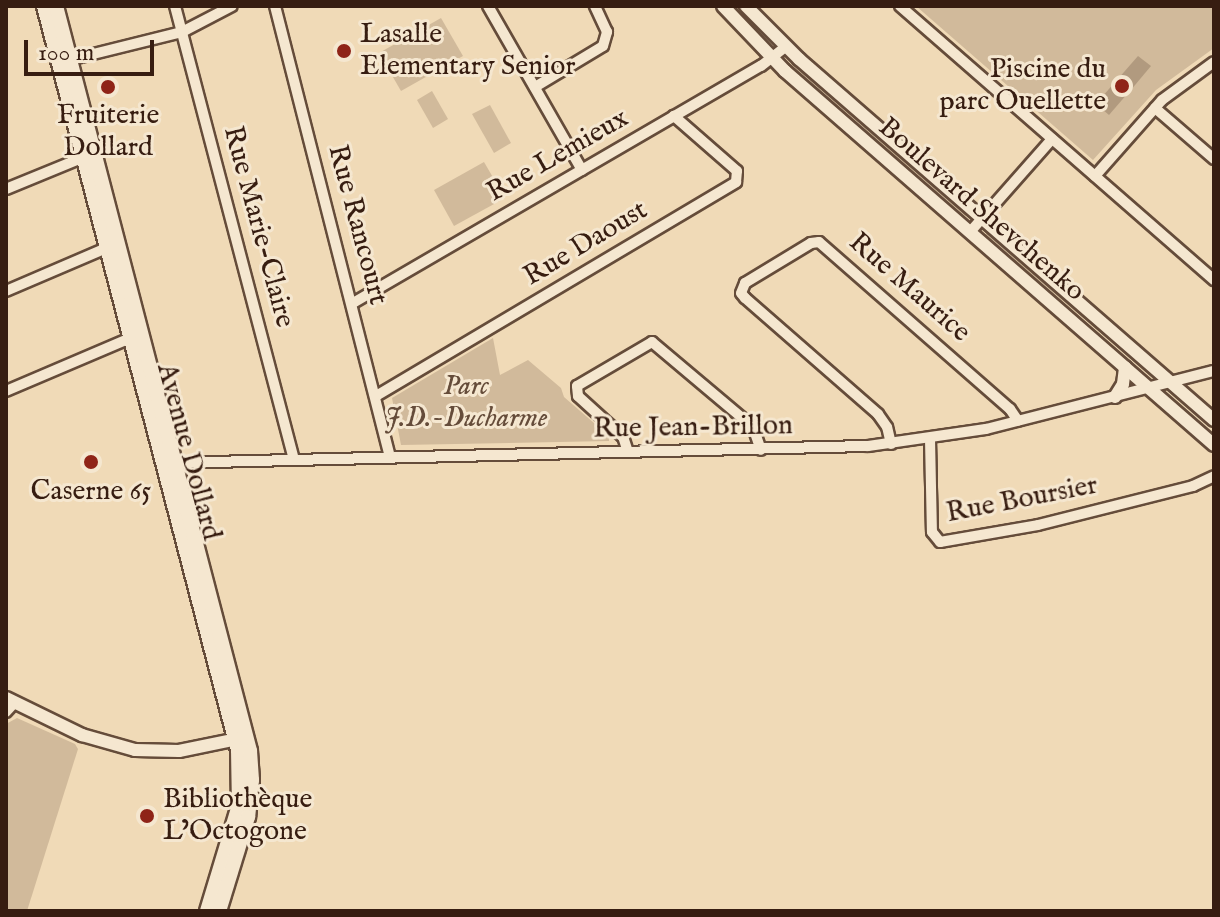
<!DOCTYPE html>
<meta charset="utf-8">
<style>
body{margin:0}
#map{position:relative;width:1220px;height:917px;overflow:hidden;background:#f0dab7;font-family:"IM FELL English",serif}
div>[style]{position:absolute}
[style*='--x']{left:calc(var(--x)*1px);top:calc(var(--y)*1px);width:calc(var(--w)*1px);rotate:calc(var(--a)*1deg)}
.green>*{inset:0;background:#d1ba9b}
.water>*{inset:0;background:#b19a7f}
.roads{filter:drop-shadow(2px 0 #654c3a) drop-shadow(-2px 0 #654c3a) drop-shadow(0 2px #654c3a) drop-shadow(0 -2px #654c3a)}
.minor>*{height:10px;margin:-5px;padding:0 5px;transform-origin:5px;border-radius:5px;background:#f5e7d0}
.tertiary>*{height:12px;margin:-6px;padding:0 6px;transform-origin:6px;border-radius:6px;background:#f5e7d0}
.secondary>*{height:14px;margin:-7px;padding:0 7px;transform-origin:7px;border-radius:7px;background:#f5e7d0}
.dots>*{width:22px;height:22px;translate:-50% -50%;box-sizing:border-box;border:4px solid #f5e7d0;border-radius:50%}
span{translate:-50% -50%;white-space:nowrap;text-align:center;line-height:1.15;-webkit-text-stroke:6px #f5e7d0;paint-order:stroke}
.poi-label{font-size:28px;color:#371d11}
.left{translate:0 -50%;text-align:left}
.right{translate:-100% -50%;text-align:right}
.street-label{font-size:28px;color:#371d11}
.park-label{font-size:28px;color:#654c3a;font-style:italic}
.frame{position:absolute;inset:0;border:8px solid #371d11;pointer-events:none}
.scale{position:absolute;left:24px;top:40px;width:130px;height:36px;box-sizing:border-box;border:4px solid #371d11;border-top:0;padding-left:10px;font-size:24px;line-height:28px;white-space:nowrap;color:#371d11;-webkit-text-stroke:6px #f5e7d0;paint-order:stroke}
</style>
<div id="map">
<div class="green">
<i style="clip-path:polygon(916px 6px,1214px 6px,1214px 48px,1156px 90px,1093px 160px)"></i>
<i style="clip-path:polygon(441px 18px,463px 56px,401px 91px,379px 53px)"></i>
<i style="clip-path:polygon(792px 64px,966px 215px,965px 216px,790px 66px)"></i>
<i style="clip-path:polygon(432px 91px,448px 119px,433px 128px,417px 100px)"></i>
<i style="clip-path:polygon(490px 105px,511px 143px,494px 153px,472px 114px)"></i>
<i style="clip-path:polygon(484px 162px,505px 198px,454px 226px,434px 190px)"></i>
<i style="clip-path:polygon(987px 233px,1110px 339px,1109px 340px,985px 235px)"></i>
<i style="clip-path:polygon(493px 338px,500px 375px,528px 360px,561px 388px,564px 397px,609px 436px,609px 441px,401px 445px,392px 398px)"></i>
<i style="clip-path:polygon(17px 718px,75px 744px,78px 749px,27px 911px,6px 911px,6px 724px)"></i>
</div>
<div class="water">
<i style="clip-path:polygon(1138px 56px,1151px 66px,1130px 91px,1117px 80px)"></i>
<i style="clip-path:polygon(1115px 82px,1128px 93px,1109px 115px,1096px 104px)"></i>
</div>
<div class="roads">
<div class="minor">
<i style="--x:175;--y:6;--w:469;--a:75.3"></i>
<i style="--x:275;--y:6;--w:465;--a:75.7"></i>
<i style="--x:488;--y:6;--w:189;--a:60.2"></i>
<i style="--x:900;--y:6;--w:417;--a:41.1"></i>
<i style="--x:65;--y:61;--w:121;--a:-13.9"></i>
<i style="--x:182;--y:32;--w:56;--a:-27.5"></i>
<i style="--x:535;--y:87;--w:79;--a:-31.1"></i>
<i style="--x:603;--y:46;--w:15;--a:-74"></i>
<i style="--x:607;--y:32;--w:29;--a:-115"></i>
<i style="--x:1155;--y:108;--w:78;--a:40.8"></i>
<i style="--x:1095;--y:176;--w:101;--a:-48.6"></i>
<i style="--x:1162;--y:100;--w:64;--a:-36.2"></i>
<i style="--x:6;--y:189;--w:90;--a:-22.3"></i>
<i style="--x:970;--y:232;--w:124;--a:-48.6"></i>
<i style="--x:6;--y:291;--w:114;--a:-23.2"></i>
<i style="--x:353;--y:303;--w:472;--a:-30.2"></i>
<i style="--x:761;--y:66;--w:31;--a:-38"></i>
<i style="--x:6;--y:391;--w:142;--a:-23.1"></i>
<i style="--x:376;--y:396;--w:419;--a:-30.7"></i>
<i style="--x:736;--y:182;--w:11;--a:-85"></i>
<i style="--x:737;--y:171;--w:84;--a:-138.9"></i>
<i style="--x:930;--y:439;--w:93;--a:88.8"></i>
<i style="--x:932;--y:532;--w:13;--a:51"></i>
<i style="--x:940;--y:542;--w:99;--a:-9.8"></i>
<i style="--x:1038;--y:525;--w:160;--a:-14.1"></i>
<i style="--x:1193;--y:486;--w:23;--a:-25"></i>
<i style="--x:891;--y:444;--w:17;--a:-103"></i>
<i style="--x:887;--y:427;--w:16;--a:-125"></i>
<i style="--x:878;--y:414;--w:176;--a:-138.9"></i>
<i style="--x:745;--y:298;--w:6;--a:-129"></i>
<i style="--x:741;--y:293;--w:11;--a:-68"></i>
<i style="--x:745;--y:283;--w:77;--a:-31.2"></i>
<i style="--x:811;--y:243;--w:8;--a:-7"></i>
<i style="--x:819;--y:242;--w:254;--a:41.2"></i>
<i style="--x:1010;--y:409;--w:14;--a:56"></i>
<i style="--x:628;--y:452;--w:16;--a:-108"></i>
<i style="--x:623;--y:437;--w:61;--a:-137.7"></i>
<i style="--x:578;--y:396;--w:10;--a:-96"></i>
<i style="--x:577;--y:386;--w:87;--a:-30.4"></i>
<i style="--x:652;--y:342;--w:132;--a:40.1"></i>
<i style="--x:753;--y:427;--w:24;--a:71"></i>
<i style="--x:170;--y:463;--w:698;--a:-1.4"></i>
<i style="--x:868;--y:446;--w:119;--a:-8.2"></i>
<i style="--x:986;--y:429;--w:235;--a:-14.3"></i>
<i style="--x:6;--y:712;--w:12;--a:-48"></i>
</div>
<div class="tertiary">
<i style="--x:723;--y:6;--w:90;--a:46.4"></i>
<i style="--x:785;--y:71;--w:569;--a:41.08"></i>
<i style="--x:746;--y:6;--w:75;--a:45"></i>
<i style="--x:799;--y:59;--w:550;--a:41.02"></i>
<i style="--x:1115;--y:397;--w:15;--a:-58"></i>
<i style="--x:1123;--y:384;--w:17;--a:-83"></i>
<i style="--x:6;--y:698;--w:85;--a:26"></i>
<i style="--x:82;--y:735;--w:55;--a:15.8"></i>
<i style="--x:135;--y:750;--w:44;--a:1.3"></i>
<i style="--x:179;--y:751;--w:64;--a:-11.7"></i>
</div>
<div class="secondary">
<i style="--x:44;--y:6;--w:769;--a:75.39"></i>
<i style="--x:238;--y:750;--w:55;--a:89"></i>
<i style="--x:239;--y:805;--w:111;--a:106.8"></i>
<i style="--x:56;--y:6;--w:770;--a:75.4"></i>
<i style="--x:250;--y:751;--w:29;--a:86"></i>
<i style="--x:252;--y:780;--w:37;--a:96"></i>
<i style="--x:248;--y:817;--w:98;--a:107.1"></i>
</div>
</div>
<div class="dots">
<i style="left:344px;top:51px;background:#8f2418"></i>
<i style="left:1122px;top:86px;background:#8f2418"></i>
<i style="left:108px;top:87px;background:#8f2418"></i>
<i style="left:91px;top:462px;background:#8f2418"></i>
<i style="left:147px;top:816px;background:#8f2418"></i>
</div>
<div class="poi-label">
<span class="left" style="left:360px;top:51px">Lasalle<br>Elementary Senior</span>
<span class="right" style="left:1106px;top:86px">Piscine du<br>parc Ouellette</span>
<span style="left:108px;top:132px">Fruiterie<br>Dollard</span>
<span style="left:91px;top:492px">Caserne 65</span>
<span class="left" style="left:163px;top:816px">Bibliothèque<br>L’Octogone</span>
</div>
<div class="street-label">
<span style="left:558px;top:156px;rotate:-30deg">Rue Lemieux</span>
<span style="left:981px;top:210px;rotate:41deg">Boulevard Shevchenko</span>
<span style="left:357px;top:225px;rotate:75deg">Rue Rancourt</span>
<span style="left:258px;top:227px;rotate:75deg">Rue Marie-Claire</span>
<span style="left:586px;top:244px;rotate:-31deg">Rue Daoust</span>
<span style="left:909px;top:288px;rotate:41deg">Rue Maurice</span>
<span style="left:693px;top:428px;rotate:-1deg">Rue Jean-Brillon</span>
<span style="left:188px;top:452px;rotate:75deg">Avenue Dollard</span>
<span style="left:1022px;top:500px;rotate:-11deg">Rue Boursier</span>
</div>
<div class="park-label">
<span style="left:466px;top:403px">Parc<br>J.D.-Ducharme</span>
</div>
<div class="frame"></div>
<div class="scale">100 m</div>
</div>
